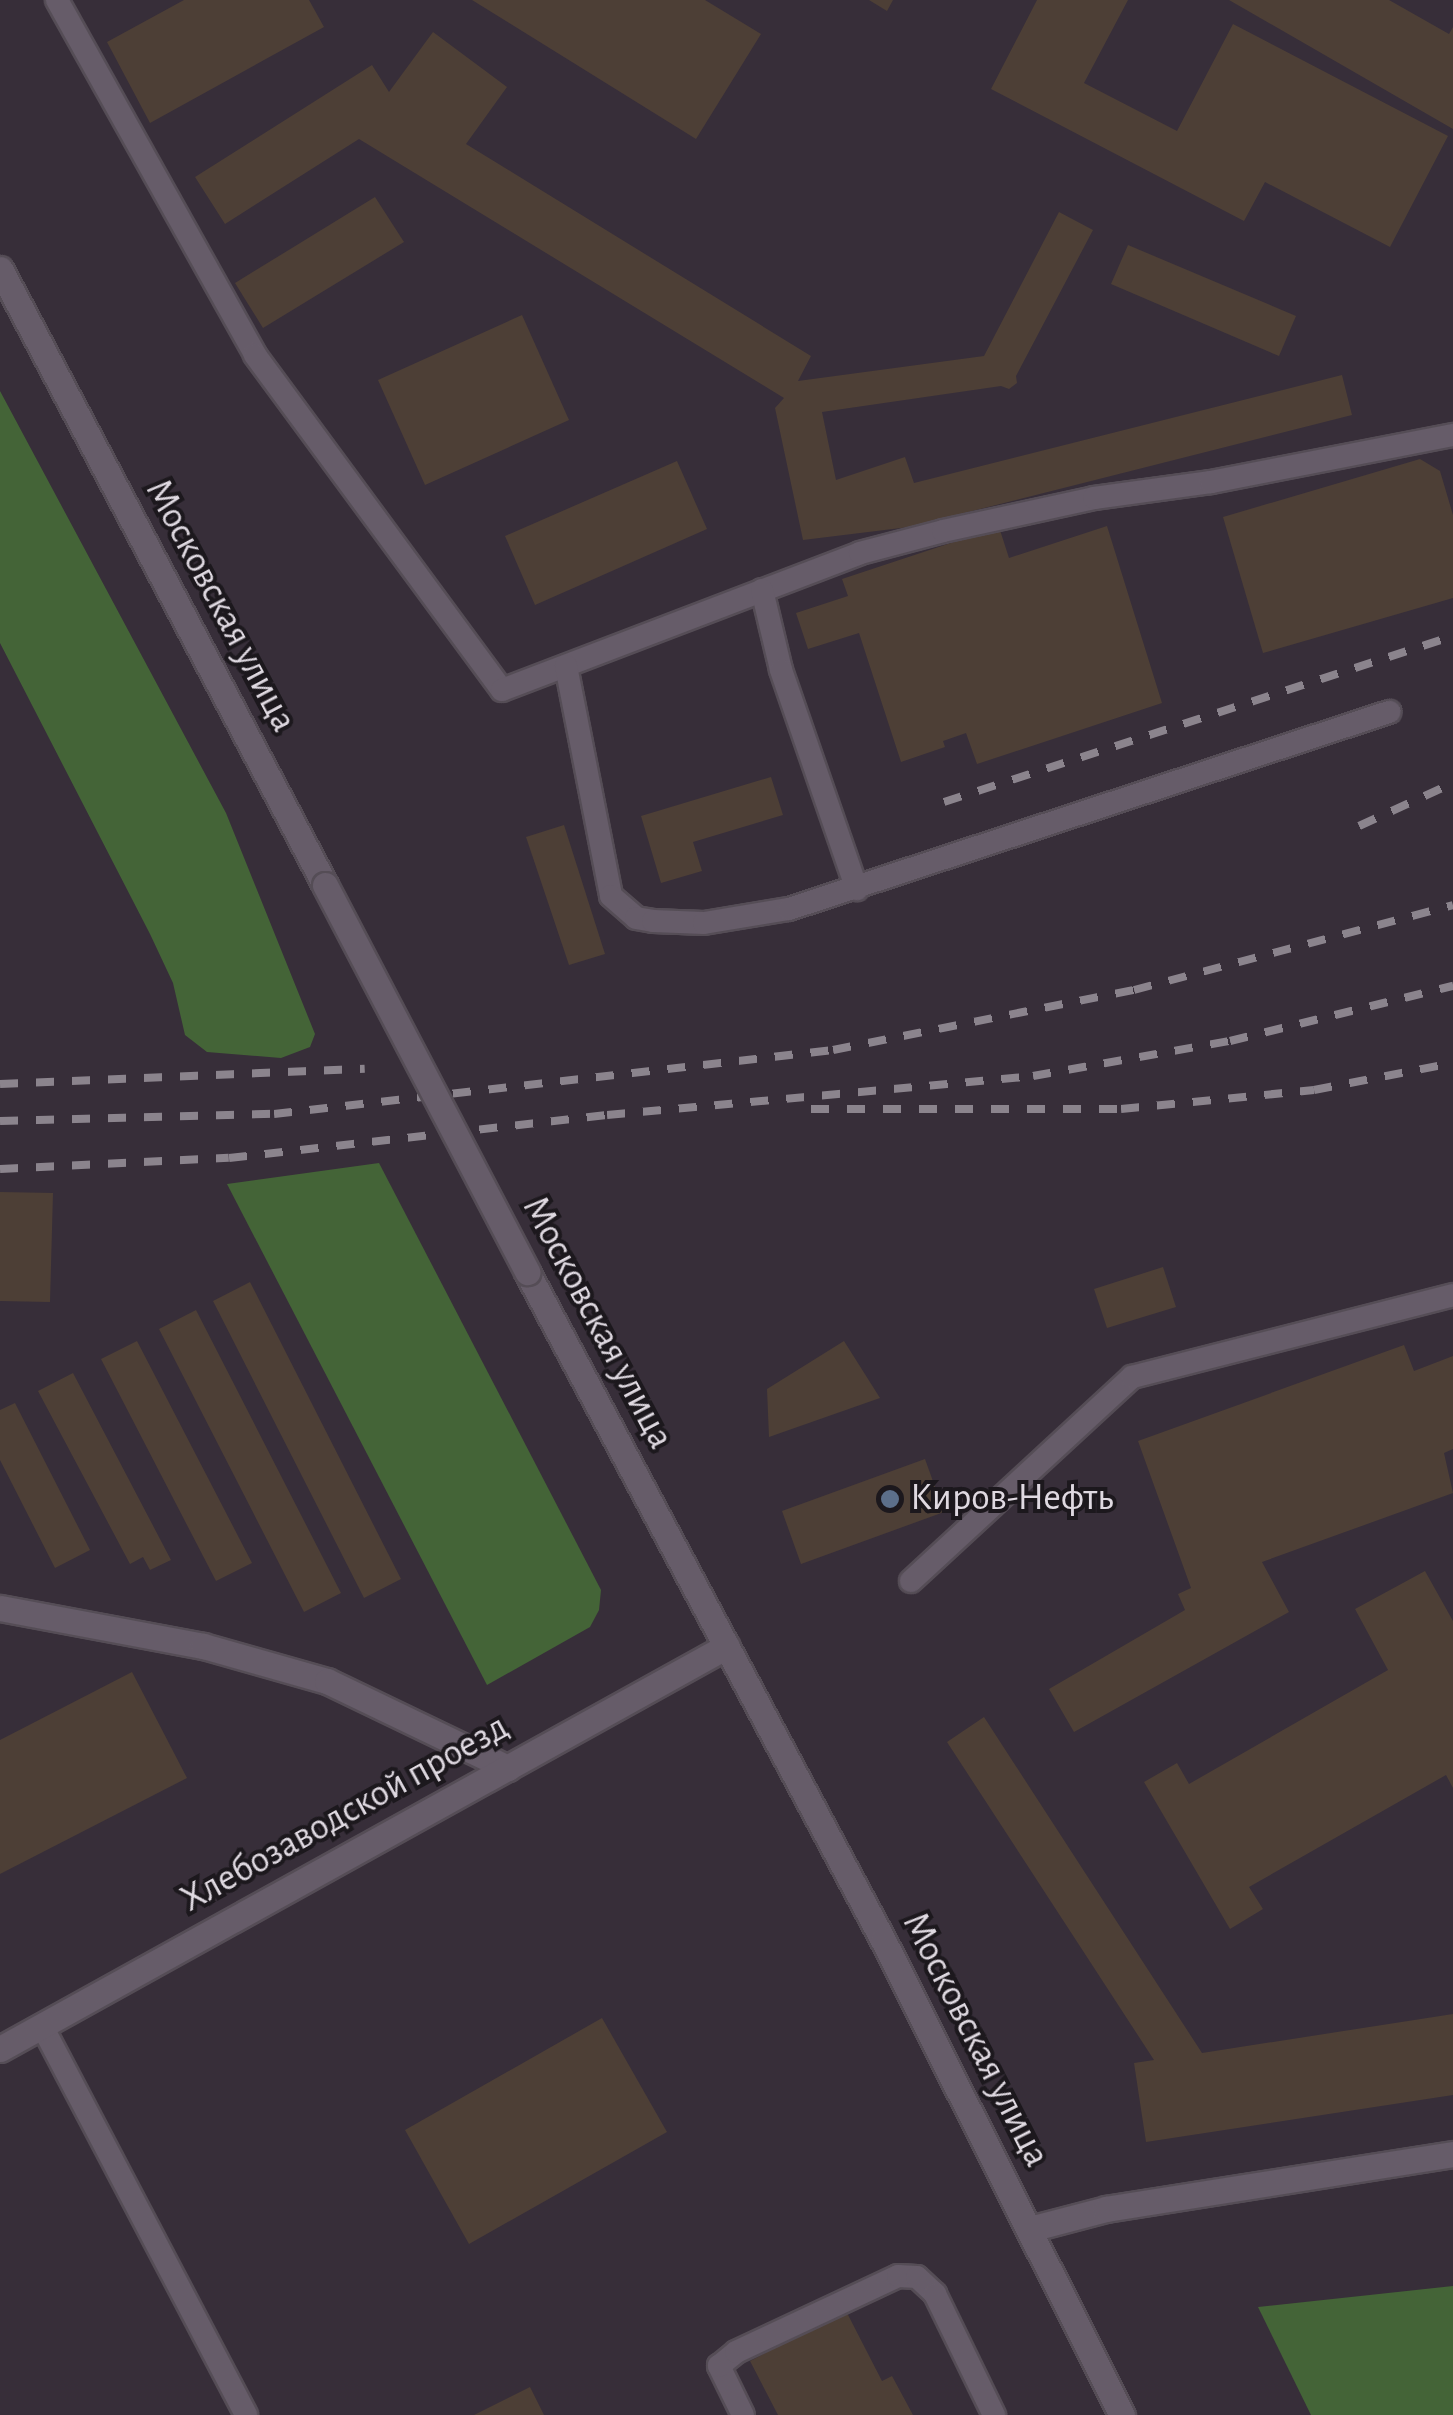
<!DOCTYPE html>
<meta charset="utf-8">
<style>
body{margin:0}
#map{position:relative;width:1453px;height:2415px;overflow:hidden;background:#372e39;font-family:"Alegreya Sans",sans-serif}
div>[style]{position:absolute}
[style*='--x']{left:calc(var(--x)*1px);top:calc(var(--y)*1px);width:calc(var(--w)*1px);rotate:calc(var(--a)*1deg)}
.green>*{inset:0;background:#446437}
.building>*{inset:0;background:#4d3f36}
.roads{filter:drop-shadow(2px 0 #554d56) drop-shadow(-2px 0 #554d56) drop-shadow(0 2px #554d56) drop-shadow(0 -2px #554d56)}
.service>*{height:22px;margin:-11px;padding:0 11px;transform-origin:11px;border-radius:11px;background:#665c69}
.minor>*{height:25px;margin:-12.5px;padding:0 12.5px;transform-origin:12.5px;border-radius:12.5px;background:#665c69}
.tertiary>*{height:25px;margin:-12.5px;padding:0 12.5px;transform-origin:12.5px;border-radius:12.5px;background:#665c69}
.secondary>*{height:25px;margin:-12.5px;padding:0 12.5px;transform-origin:12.5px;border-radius:12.5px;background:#665c69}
.rail>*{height:8px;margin-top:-4px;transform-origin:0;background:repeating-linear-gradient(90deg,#8b848d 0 18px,transparent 0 36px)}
.bridges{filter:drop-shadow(2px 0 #554d56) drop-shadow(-2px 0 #554d56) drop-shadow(0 2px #554d56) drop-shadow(0 -2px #554d56)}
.secondary-bridge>*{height:25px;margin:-12.5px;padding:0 12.5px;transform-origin:12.5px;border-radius:12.5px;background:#665c69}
.dots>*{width:28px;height:28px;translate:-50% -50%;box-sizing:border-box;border:5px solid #1c181d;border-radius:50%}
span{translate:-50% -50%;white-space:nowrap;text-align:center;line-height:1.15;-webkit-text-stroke:8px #1c181d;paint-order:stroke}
.street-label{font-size:38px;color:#dfd9e1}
.poi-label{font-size:38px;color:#dfd9e1}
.left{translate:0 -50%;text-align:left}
</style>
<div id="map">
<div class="green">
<i style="clip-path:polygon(0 391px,226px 813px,315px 1034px,310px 1047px,281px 1058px,207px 1052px,185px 1035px,173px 983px,150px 934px,0 643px)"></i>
<i style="clip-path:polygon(379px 1163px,601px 1590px,599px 1610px,590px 1627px,487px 1685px,227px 1184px)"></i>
<i style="clip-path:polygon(1453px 2286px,1453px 2415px,1311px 2415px,1258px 2307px)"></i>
</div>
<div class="building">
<i style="clip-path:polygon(184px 0,309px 0,324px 27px,150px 123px,107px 42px)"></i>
<i style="clip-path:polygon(472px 0,705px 0,761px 34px,696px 139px)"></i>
<i style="clip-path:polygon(869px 0,893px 0,887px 11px)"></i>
<i style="clip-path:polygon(1037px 0,1128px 0,1084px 83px,1177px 131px,1233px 24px,1448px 136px,1390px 247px,1265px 182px,1244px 221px,991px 89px)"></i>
<i style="clip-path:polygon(1229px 0,1389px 0,1449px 34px,1453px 27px,1453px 129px)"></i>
<i style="clip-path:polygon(433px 32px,507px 87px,466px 144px,811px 356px,798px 381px,984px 356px,1059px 212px,1093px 230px,1016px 376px,1017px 383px,1009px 389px,1001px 386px,822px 412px,836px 480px,905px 457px,914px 483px,1342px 375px,1352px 415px,909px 527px,803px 540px,775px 408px,784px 398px,359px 139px,225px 224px,195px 177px,372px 65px,389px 92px)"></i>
<i style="clip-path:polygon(375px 197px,404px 242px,263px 328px,235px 283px)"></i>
<i style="clip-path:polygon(1128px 245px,1296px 316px,1279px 356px,1111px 284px)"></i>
<i style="clip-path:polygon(522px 315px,569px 420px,425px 485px,378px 380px)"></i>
<i style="clip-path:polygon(1420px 459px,1440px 471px,1453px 515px,1453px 598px,1263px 653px,1223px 517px)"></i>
<i style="clip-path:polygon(677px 461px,707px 529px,535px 605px,505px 536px)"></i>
<i style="clip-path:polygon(1107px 526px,1162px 703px,977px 764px,966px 733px,943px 741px,945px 747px,901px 762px,859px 633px,808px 649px,796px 613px,848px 596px,842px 579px,999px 527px,1009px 558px)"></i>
<i style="clip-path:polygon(771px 777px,783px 815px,693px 842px,702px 871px,661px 883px,641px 816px)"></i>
<i style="clip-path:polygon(564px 825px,605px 954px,569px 965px,526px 837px)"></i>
<i style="clip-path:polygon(0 1192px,53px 1193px,50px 1302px,0 1301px)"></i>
<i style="clip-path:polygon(1163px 1267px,1176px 1307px,1107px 1328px,1094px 1289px)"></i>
<i style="clip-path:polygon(250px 1282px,401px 1579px,364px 1598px,213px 1301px)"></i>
<i style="clip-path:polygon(196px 1310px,341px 1593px,304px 1612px,159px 1329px)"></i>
<i style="clip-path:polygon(137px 1341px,252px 1563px,216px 1581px,101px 1359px)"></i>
<i style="clip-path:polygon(844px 1341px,880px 1398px,769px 1437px,767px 1389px)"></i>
<i style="clip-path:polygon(1404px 1345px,1414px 1371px,1453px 1356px,1453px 1449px,1444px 1453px,1453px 1493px,1262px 1562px,1289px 1612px,1074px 1732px,1049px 1689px,1185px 1610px,1178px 1594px,1191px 1588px,1138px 1441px)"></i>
<i style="clip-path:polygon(73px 1373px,171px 1560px,150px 1570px,143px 1557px,130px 1564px,38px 1391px)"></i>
<i style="clip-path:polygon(15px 1403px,90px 1550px,55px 1568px,0 1460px,0 1410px)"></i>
<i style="clip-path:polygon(925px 1459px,944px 1512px,801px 1564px,782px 1511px)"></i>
<i style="clip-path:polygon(1425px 1571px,1453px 1621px,1453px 1788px,1446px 1775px,1249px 1887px,1263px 1909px,1230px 1929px,1144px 1782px,1177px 1763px,1189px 1784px,1388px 1670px,1355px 1609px)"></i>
<i style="clip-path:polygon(132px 1672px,187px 1778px,0 1874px,0 1740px)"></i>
<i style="clip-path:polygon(984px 1717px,1202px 2053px,1453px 2014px,1453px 2095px,1146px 2142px,1134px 2063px,1154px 2060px,947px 1742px)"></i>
<i style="clip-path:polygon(602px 2018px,667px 2132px,469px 2244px,405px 2130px)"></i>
<i style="clip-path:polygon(846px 2311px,882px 2381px,892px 2376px,913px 2415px,778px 2415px,750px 2361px)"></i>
<i style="clip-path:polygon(530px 2387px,544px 2415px,474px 2415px)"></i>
</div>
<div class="roads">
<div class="service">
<i style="--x:57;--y:0;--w:406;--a:60.8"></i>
<i style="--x:255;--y:355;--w:416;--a:53.6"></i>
<i style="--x:502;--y:690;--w:383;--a:-20.9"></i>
<i style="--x:860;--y:553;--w:86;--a:-14.8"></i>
<i style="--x:943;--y:531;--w:155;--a:-12.3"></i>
<i style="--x:1094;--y:498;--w:118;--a:-7.8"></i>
<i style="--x:1211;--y:482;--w:247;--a:-11"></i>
<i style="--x:762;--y:590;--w:82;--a:76.6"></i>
<i style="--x:781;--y:670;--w:232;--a:70.9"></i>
<i style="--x:566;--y:666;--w:234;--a:78.9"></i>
<i style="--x:611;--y:896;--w:33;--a:41"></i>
<i style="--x:636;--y:918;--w:17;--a:10"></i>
<i style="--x:653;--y:921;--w:51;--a:2.2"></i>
<i style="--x:704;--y:923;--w:86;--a:-9.4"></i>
<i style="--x:789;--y:909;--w:632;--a:-18.18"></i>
<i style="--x:911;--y:1581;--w:301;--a:-42.7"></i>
<i style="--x:1132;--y:1377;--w:331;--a:-14.3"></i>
<i style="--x:42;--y:2026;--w:439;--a:62.3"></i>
<i style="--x:743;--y:2415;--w:55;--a:-116.1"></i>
<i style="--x:719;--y:2366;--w:22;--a:-39"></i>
<i style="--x:736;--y:2352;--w:179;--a:-25.1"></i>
<i style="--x:898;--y:2276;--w:19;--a:3"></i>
<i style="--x:917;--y:2277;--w:25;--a:43"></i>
<i style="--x:935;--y:2294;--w:135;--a:64"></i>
</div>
<div class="minor">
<i style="--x:0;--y:1608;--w:207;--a:10.6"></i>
<i style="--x:203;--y:1646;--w:129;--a:15.8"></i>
<i style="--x:327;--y:1681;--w:201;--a:25.7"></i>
<i style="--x:1030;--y:2229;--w:79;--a:-14.7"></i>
<i style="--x:1106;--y:2209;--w:351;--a:-9"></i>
</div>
<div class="tertiary">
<i style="--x:0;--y:2049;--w:831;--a:-29"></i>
</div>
<div class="secondary">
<i style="--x:0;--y:269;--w:696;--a:62.18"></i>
<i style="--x:527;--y:1272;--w:757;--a:61.95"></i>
<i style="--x:883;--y:1940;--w:532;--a:63.29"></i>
</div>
</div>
<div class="rail">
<i style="--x:944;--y:802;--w:535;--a:-18.06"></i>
<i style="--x:1359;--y:826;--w:103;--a:-24.6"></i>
<i style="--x:0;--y:1084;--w:365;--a:-2.4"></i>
<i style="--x:811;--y:1109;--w:310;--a:0"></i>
<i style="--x:1121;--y:1109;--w:194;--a:-5.6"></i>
<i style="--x:1314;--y:1090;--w:142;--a:-11"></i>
<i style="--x:0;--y:1121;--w:274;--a:-1.5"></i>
<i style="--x:274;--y:1114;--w:563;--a:-6.53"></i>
<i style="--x:833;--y:1050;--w:307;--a:-11.3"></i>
<i style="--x:1134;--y:990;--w:330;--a:-14.9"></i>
<i style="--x:0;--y:1169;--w:229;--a:-2.8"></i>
<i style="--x:229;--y:1158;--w:380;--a:-6.5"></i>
<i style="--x:607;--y:1115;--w:428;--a:-5.2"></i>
<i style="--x:1033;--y:1076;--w:200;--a:-10.1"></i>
<i style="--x:1230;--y:1041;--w:230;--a:-13.9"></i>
</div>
<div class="bridges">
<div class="secondary-bridge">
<i style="--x:325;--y:885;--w:437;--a:62.4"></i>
</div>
</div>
<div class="dots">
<i style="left:890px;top:1499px;background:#5c6f8a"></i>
</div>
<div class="street-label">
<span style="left:220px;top:606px;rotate:62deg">Московская улица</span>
<span style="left:597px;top:1323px;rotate:62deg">Московская улица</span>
<span style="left:345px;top:1814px;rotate:-29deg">Хлебозаводской проезд</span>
<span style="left:975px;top:2040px;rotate:63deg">Московская улица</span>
</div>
<div class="poi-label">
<span class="left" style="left:910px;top:1499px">Киров-Нефть</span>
</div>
</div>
